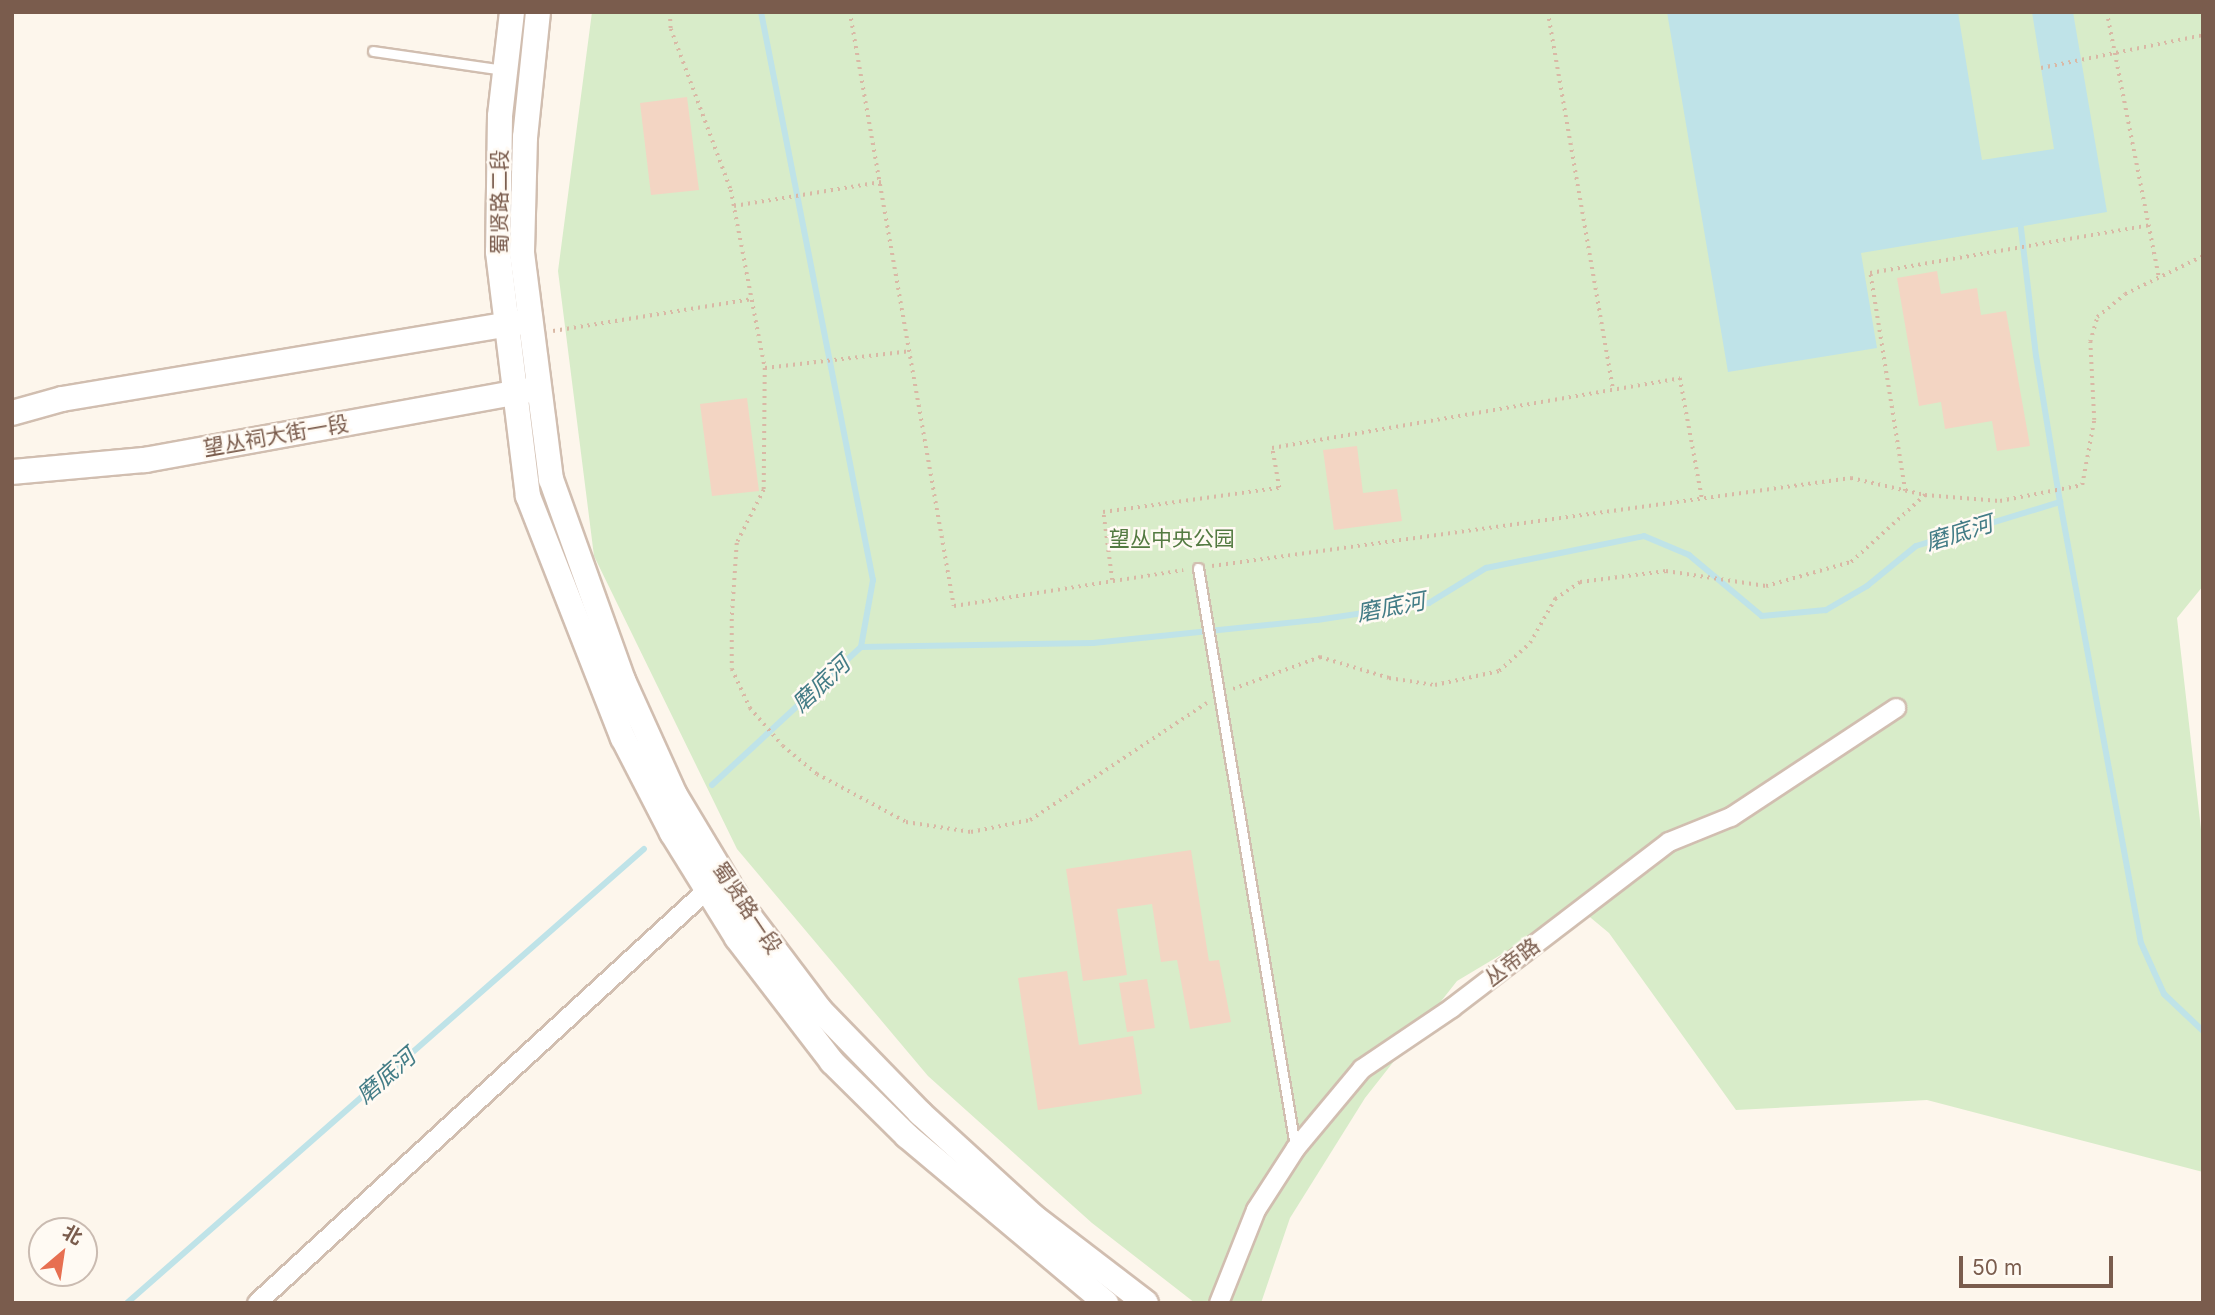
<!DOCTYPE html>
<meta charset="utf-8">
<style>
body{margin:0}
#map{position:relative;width:2215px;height:1315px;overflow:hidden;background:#fdf6ec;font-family:Inter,"Noto Sans SC",sans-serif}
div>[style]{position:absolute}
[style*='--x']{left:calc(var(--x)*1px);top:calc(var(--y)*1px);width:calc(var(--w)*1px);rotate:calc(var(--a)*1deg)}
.green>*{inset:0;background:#d8ecc9}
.water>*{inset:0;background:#bfe3e8}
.stream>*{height:6px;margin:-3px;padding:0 3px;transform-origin:3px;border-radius:3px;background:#bfe3e8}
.building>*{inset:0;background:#f3d5c3}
.path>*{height:3.5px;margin-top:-1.75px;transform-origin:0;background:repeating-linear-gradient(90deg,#d9b8a5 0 2px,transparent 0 7px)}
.roads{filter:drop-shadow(2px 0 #d1beb0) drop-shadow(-2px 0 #d1beb0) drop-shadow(0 2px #d1beb0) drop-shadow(0 -2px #d1beb0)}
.lane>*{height:9px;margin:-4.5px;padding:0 4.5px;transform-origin:4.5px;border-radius:4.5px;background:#fff}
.street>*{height:18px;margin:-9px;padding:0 9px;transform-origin:9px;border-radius:9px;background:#fff}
.secondary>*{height:24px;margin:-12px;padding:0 12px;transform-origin:12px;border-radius:12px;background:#fff}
span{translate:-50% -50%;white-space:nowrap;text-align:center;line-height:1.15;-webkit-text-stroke:5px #fffaf3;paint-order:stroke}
.street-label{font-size:21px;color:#7a5c4d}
.park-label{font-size:21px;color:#537a41}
.water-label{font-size:23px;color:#437c86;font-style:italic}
.frame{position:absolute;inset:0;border:14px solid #7a5c4d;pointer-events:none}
.north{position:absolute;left:28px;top:1217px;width:70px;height:70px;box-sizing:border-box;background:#fffaf3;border:2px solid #cabbb1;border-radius:50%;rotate:29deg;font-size:19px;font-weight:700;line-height:28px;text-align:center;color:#7a5c4d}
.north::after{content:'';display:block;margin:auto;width:24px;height:32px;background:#e76f51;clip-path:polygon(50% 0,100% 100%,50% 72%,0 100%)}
.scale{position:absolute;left:1959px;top:1256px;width:154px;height:32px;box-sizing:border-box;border:4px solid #7a5c4d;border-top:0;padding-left:9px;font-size:21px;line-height:24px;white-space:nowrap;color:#7a5c4d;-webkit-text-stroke:5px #fffaf3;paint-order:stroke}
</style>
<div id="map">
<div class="green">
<i style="clip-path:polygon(592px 12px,2203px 12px,2203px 586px,2177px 618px,2203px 847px,2203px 1172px,1927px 1100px,1736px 1110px,1609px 933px,1579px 908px,1457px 981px,1365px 1098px,1290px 1218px,1261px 1303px,1195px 1303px,1092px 1223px,928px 1076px,737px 849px,594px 556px,558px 271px)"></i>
</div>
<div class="water">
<i style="clip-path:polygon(1667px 12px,1958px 12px,1982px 160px,2054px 149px,2032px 12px,2073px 12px,2107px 212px,1861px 253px,1877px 348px,1728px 372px)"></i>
</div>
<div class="stream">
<i style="--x:761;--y:12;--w:579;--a:78.85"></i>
<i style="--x:873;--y:580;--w:68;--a:100.2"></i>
<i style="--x:2060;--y:502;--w:448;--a:79.6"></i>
<i style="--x:2141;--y:943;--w:56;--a:65.7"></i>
<i style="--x:2164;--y:994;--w:54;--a:43.5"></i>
<i style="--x:712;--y:785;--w:203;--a:-42.8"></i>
<i style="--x:861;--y:647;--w:232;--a:-1"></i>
<i style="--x:1093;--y:643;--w:225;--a:-5.9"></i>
<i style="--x:1317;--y:620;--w:113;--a:-8.6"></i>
<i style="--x:1429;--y:603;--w:67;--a:-31.6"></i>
<i style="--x:1486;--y:568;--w:161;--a:-11.4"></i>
<i style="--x:1644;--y:536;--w:49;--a:22.9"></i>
<i style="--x:1689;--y:555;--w:95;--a:39.9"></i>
<i style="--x:1762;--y:616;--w:64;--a:-5.4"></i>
<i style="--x:1826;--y:610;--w:48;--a:-30.3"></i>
<i style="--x:1867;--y:586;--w:63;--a:-39.2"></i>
<i style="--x:1916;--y:546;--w:151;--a:-17"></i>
<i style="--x:2060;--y:502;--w:148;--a:-99.3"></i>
<i style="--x:2036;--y:356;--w:137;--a:-96.7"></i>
<i style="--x:127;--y:1303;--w:688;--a:-41.29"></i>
</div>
<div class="building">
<i style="clip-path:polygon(687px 97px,699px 190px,651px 195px,640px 103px)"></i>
<i style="clip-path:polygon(1937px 271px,1941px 294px,1977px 288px,1981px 315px,2006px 311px,2030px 446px,1997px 451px,1992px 421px,1945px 429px,1941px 402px,1919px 406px,1897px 278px)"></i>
<i style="clip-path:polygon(747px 398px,759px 491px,712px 496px,700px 404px)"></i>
<i style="clip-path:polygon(1357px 446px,1363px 493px,1397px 489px,1402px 521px,1334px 530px,1323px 450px)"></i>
<i style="clip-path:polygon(1191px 850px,1209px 961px,1219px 960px,1231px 1022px,1190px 1029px,1177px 960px,1161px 962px,1152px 904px,1117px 909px,1127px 975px,1083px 981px,1066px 869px)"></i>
<i style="clip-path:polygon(1067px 971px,1079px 1045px,1133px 1036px,1142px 1094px,1038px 1110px,1018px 978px)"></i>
<i style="clip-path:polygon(1147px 979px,1155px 1028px,1127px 1032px,1119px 983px)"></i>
</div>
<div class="path">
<i style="--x:670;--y:12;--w:17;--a:87"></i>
<i style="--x:671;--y:29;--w:172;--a:69.6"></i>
<i style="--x:731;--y:190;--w:181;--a:79.2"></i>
<i style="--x:765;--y:368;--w:122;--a:90.5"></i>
<i style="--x:764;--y:490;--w:59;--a:117"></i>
<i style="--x:737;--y:543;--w:76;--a:93.8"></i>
<i style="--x:732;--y:619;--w:50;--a:90"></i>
<i style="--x:732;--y:669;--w:43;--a:65.2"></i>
<i style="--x:750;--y:708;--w:50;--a:49"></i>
<i style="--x:783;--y:746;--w:44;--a:39.5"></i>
<i style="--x:817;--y:774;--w:101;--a:28.3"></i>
<i style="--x:906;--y:822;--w:66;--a:8.7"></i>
<i style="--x:971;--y:832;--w:60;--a:-11.5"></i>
<i style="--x:1030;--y:820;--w:212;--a:-33.5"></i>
<i style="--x:850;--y:12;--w:603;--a:80.07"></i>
<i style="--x:954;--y:606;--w:232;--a:-8.9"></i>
<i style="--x:1548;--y:12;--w:383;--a:80.2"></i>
<i style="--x:2107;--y:12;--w:271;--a:78.9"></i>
<i style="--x:2041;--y:68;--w:165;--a:-11.5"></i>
<i style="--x:734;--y:206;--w:149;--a:-9.3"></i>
<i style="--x:553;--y:331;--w:202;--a:-9.1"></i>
<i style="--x:765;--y:368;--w:147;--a:-6.6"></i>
<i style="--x:1905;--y:491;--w:221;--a:-99.1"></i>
<i style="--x:1870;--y:273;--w:284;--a:-9.7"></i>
<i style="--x:1212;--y:566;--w:645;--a:-7.84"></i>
<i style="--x:1851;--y:478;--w:76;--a:12.9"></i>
<i style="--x:1925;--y:495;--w:75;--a:4.6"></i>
<i style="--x:2000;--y:501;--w:84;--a:-11"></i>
<i style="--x:2082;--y:485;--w:66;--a:-79.5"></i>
<i style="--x:2094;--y:420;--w:78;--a:-92.9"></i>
<i style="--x:2090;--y:342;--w:26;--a:-74"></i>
<i style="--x:2097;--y:317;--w:36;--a:-39"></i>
<i style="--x:2125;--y:294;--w:87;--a:-26"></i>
<i style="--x:1112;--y:580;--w:69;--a:-97.5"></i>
<i style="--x:1103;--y:512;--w:178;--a:-7.8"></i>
<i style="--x:1279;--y:488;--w:41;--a:-99.9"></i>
<i style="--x:1272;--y:448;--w:414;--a:-9.7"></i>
<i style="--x:1680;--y:378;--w:122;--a:79.6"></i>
<i style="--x:1233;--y:689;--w:93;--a:-20.2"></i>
<i style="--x:1320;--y:657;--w:72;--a:16.9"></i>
<i style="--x:1389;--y:678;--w:47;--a:8.7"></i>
<i style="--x:1435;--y:685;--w:66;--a:-12.3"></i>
<i style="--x:1499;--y:671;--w:42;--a:-42.1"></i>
<i style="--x:1530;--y:643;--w:51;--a:-60.4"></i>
<i style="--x:1555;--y:599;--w:30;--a:-34"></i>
<i style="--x:1580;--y:582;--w:87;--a:-7.3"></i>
<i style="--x:1666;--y:571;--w:101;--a:8.5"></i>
<i style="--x:1766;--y:586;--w:88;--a:-15.8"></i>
<i style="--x:1851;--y:562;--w:100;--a:-42.2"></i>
</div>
<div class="roads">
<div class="lane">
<i style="--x:373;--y:51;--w:131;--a:8.3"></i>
<i style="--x:1198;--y:568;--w:586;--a:80.47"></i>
</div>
<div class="street">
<i style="--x:257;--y:1303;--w:611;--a:-42.55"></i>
<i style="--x:1219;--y:1303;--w:100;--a:-68.3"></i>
<i style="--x:1256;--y:1210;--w:74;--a:-57.2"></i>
<i style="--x:1296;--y:1148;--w:103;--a:-50.1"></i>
<i style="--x:1362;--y:1069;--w:109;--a:-34.1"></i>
<i style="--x:1452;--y:1008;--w:273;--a:-37.4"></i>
<i style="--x:1669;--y:842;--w:67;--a:-22"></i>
<i style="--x:1731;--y:817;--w:198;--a:-33.4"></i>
</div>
<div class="secondary">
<i style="--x:512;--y:12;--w:105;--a:96.6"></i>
<i style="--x:500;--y:116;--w:136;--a:90.8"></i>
<i style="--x:498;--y:252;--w:246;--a:83"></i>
<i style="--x:528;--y:496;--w:260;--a:68.6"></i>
<i style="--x:623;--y:738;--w:107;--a:62.7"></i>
<i style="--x:672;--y:833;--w:123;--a:58.2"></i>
<i style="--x:737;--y:938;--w:156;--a:52.5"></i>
<i style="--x:832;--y:1062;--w:105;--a:44.6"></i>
<i style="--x:907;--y:1136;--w:260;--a:40"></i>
<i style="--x:538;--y:12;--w:126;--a:95.9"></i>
<i style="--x:525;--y:137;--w:116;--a:91.5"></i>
<i style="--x:522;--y:253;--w:228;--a:82.7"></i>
<i style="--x:551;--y:479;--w:214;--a:70.3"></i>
<i style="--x:623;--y:680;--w:126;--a:65.7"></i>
<i style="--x:675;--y:795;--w:128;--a:59"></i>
<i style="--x:741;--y:905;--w:131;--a:53"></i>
<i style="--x:820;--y:1010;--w:144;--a:45.8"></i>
<i style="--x:920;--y:1113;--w:154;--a:42.4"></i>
<i style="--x:1034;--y:1217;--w:141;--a:37.5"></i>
<i style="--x:12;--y:413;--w:52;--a:-15.6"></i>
<i style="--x:62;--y:399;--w:466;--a:-9.5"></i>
<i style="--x:12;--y:472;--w:134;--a:-5.2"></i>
<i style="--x:145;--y:460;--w:392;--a:-10.3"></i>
</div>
</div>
<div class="street-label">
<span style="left:500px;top:202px;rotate:-90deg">蜀贤路二段</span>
<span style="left:276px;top:436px;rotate:-10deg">望丛祠大街一段</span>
<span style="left:747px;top:908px;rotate:56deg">蜀贤路一段</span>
<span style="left:1512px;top:962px;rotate:-37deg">丛帝路</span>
</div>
<div class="park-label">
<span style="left:1172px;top:539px">望丛中央公园</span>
</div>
<div class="water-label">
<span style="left:1959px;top:533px;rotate:-17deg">磨底河</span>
<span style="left:1391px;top:607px;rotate:-11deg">磨底河</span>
<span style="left:821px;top:684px;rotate:-43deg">磨底河</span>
<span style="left:386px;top:1076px;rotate:-41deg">磨底河</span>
</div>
<div class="frame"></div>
<div class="north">北</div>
<div class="scale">50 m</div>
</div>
